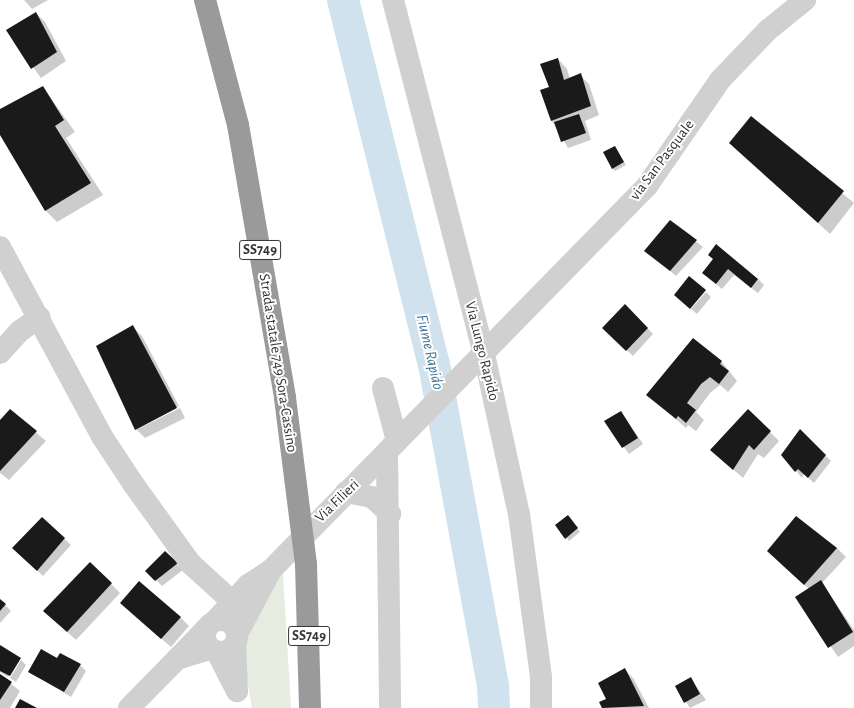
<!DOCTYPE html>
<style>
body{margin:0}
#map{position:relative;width:854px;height:708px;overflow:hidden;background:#fff;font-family:"Alegreya Sans",sans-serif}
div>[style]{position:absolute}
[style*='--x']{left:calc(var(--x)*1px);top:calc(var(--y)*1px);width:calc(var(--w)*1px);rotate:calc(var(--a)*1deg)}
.green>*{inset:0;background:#e6ecdf}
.shadow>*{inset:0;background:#0003}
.river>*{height:32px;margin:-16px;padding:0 16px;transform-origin:16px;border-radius:16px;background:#cfe2ee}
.building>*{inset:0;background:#1a1a1a}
.minor>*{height:22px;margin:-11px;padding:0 11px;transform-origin:11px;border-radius:11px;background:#d0d0d0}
.minor>.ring{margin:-11px;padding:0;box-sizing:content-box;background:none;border:22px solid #d0d0d0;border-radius:50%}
.highway>*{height:22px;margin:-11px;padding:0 11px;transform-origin:11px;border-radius:11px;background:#9a9a9a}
span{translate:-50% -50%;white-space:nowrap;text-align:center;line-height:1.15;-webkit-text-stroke:4px #fff;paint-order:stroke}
.shield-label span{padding:1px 3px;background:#fff;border:1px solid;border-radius:3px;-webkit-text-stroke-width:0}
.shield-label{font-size:14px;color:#333;font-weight:700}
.street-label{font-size:15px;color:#333}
.water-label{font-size:16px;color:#3f7597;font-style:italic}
</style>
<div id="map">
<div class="green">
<i style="clip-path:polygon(283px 574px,291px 708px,252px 708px,241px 646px,274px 582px)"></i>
</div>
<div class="shadow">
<i style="clip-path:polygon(24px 0,48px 0,32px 9px)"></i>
<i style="clip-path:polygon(36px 13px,45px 22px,66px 61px,41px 78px,7px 31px)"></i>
<i style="clip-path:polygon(558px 59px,567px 69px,570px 79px,580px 75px,589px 84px,599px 115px,585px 121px,591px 140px,568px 148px,552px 121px,541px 91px,551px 87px)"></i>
<i style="clip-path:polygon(43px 87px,75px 132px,66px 138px,103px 195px,57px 222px,45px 210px,0 134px,0 111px)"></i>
<i style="clip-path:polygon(751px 118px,854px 203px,830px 234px,730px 143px)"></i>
<i style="clip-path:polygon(615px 147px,626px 165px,615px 171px,612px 168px)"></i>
<i style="clip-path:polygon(670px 221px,703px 247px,676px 276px,645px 250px)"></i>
<i style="clip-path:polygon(714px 259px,758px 279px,764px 285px,758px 293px,734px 275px,722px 289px,703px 273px)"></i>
<i style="clip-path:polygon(706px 292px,711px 297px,697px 314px,691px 309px)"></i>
<i style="clip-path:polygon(625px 305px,653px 334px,633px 356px,609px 334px)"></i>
<i style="clip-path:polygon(133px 327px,142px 336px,179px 406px,138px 429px,180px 408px,185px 418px,145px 438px,136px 429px)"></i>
<i style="clip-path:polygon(722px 362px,737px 381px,728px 392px,720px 385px,710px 393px,696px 412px,704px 420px,696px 431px,688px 425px,686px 428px,648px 395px)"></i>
<i style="clip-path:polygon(748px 410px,779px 441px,764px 458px,758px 454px,743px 478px,711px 450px)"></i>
<i style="clip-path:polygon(11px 411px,46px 441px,9px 480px,0 473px,0 422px)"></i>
<i style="clip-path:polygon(621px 412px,643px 444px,629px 454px,605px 421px)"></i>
<i style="clip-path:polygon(801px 431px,831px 461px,814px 483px,804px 474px,802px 478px,783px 455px)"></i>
<i style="clip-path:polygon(42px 519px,71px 545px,43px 576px,20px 554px)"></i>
<i style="clip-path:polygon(571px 519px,580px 532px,569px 541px,557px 525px)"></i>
<i style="clip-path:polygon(837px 548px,846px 557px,822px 583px,854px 630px,854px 646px,838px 657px,797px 597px,809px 589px,777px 560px)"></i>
<i style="clip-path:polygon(165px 553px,183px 570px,162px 586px,147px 571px)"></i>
<i style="clip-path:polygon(111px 584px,120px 593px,76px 640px,54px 620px)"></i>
<i style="clip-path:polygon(0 600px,11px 611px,0 623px)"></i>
<i style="clip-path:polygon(130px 612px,180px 617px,189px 626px,171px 647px)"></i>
<i style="clip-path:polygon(0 647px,19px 659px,8px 677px,0 672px)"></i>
<i style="clip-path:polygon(21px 660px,26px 665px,16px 682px,10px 678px)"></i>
<i style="clip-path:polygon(80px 665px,86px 671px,71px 697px,30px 672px)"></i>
<i style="clip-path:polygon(624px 669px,633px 678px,649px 708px,603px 708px,600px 703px,607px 699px)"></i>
<i style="clip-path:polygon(0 675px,20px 691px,10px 708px,0 708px)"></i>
<i style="clip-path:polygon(691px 679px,706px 700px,690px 708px,676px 687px)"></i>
</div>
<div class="river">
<i style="--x:343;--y:0;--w:375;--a:76"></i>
<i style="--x:434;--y:364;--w:327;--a:79.6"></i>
<i style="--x:493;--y:686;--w:22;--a:87"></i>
</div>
<div class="building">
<i style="clip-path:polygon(36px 12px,57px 52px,31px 69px,6px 30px)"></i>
<i style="clip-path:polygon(558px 58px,564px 80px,581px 73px,591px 106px,551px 121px,540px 90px,549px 87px,540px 64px)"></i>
<i style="clip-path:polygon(43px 86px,64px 120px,55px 126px,91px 183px,45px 211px,0 135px,0 109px)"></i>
<i style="clip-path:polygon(579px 114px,586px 133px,561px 142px,554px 122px)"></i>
<i style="clip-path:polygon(751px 116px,844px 191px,818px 223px,729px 143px)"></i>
<i style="clip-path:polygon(615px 146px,624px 162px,612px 169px,603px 152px)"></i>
<i style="clip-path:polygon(670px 220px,697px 240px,670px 271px,644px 251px)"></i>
<i style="clip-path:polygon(716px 244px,758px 279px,751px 288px,728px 269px,716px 284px,702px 273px,713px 259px,708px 255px)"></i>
<i style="clip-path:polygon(689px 276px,706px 290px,690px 309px,674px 295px)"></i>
<i style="clip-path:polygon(625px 304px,648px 328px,626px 351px,602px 328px)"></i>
<i style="clip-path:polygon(133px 325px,177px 408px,135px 430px,96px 346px)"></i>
<i style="clip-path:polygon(693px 338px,722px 361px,720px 364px,729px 371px,719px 384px,710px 377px,701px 384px,687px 403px,696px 410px,686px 423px,678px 416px,676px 419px,646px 395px)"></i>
<i style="clip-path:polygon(10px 409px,37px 431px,0 471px,0 420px)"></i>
<i style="clip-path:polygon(748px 409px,771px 431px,754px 450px,749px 445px,733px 470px,710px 450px)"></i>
<i style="clip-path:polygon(621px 411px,638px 438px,622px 448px,604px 421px)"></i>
<i style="clip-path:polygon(800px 429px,826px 455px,808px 478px,798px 469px,795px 472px,781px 455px)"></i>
<i style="clip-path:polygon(568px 515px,578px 528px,565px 539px,555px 525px)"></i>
<i style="clip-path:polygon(796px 516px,837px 548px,804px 585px,767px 551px)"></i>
<i style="clip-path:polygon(42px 517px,65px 538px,37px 571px,12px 548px)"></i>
<i style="clip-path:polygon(165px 551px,178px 563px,155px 581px,145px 571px)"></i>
<i style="clip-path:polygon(90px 562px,112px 583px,67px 632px,43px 611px)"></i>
<i style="clip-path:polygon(821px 580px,853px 632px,828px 648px,795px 597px)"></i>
<i style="clip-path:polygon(139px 581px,181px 617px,161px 639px,120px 603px)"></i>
<i style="clip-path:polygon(0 599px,6px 604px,0 611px)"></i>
<i style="clip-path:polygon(0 645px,21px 658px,10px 676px,0 671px)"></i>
<i style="clip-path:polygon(41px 649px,57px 658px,60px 653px,81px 664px,64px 692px,28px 672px)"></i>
<i style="clip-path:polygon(625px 668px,644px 706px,602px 708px,599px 702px,606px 699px,598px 683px)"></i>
<i style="clip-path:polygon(0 674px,12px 682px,0 700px)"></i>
<i style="clip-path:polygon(691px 677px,700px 694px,684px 703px,675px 686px)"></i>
<i style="clip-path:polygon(20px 699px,37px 708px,15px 708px)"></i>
</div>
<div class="minor">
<i style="--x:393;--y:0;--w:366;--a:75.6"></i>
<i style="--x:484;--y:354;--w:164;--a:77.7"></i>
<i style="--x:519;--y:514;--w:164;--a:82.3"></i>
<i style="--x:541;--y:677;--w:31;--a:90"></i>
<i style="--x:0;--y:247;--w:217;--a:61.7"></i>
<i style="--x:103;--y:438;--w:56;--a:56.6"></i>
<i style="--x:134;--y:485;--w:97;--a:54.2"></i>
<i style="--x:191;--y:564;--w:74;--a:42.3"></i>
<i style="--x:0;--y:353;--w:30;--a:-48"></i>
<i style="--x:20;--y:331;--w:24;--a:-35"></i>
<i style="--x:383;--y:388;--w:55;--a:75.2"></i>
<i style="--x:387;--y:453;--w:255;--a:89.3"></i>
<i style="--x:346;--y:492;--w:26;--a:11"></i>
<i style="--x:372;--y:497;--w:25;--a:43"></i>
<i style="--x:271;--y:570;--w:537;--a:-45.6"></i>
<i style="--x:647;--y:186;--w:129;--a:-55.4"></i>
<i style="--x:720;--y:80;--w:69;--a:-46.2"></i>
<i style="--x:768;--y:30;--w:48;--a:-39"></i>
<i class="ring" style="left:205px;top:620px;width:10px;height:10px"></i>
<i style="--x:216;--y:620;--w:47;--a:-47.6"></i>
<i style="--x:248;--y:585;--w:27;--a:-33"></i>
<i style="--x:271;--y:570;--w:72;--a:118"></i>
<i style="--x:206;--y:629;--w:42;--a:134"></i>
<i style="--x:177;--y:659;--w:34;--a:-17"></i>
<i style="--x:217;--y:652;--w:44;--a:62.9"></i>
<i style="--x:237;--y:691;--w:47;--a:-92.4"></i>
<i style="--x:129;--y:708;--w:69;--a:-45.6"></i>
</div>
<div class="highway">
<i style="--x:205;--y:0;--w:129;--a:75.2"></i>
<i style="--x:238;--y:125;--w:277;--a:80.2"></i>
<i style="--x:285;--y:398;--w:167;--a:82.8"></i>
<i style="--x:306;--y:564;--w:144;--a:88.4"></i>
</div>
<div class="shield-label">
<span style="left:260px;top:250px">SS749</span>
<span style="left:309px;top:636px">SS749</span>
</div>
<div class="street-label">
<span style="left:662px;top:160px;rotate:-53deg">via San Pasquale</span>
<span style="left:482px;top:351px;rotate:76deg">Via Lungo Rapido</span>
<span style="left:278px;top:363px;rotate:81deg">Strada statale 749 Sora-Cassino</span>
<span style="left:337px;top:501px;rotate:-44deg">Via Filieri</span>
</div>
<div class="water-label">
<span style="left:430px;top:352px;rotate:77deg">Fiume Rapido</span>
</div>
</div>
